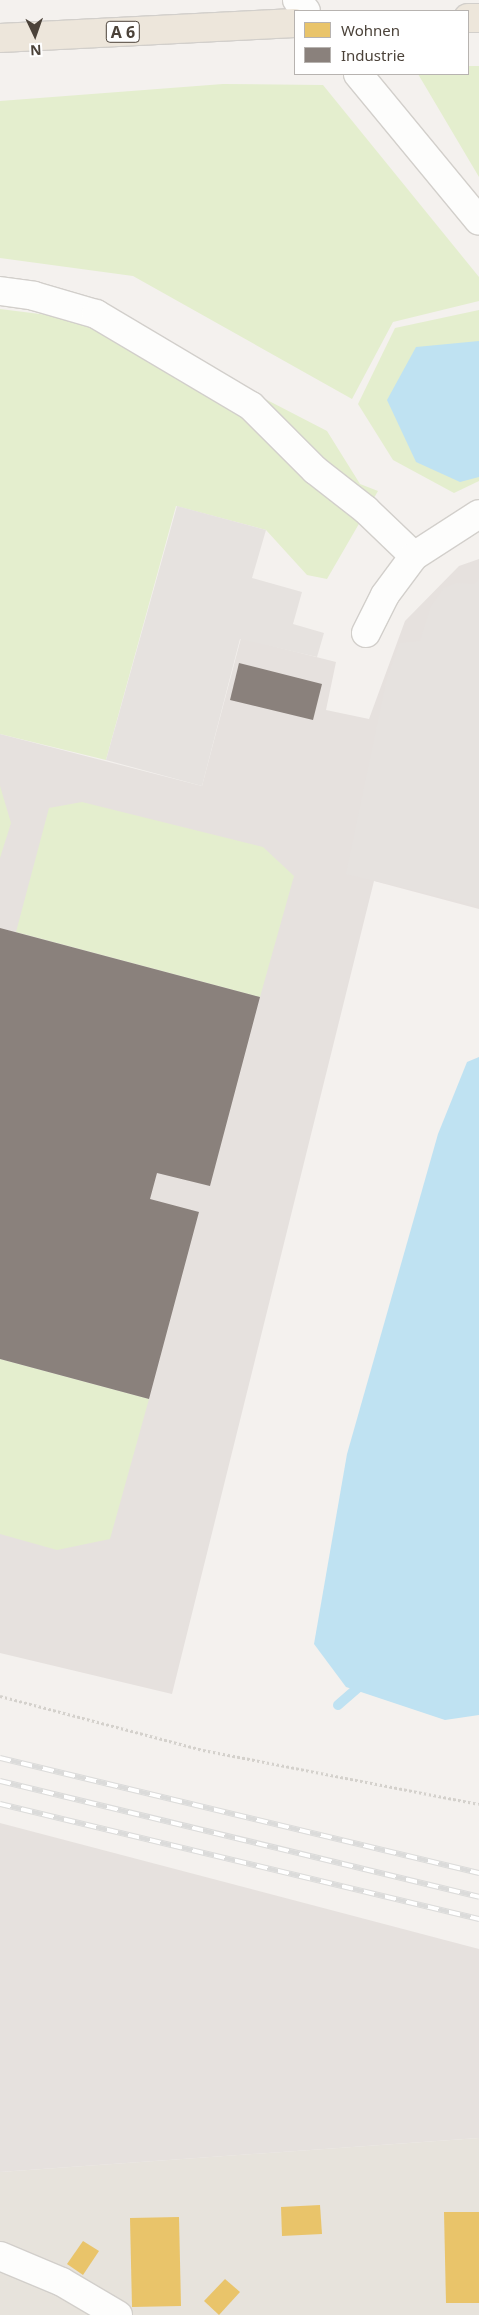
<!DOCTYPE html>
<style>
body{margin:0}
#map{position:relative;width:479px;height:2315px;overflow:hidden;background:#f4f1ee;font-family:"Noto Sans",sans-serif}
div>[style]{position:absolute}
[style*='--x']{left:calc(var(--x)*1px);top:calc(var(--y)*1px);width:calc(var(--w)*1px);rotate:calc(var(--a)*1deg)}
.residential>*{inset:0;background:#e7e3dc}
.industrial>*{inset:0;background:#e6e1de}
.green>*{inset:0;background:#e4eece}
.parking>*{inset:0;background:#e6e2df}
.water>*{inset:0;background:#bfe2f2}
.homes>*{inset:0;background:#e9c46a}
.industry>*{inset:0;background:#8a817c}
.stream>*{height:10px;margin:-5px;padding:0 5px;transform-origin:5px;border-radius:5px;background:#bfe2f2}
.path>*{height:3px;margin-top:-1.5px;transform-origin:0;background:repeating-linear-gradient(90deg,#d4d1cc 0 2.5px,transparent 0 5px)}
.roads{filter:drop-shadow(1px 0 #d2cfcb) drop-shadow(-1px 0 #d2cfcb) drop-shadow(0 1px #d2cfcb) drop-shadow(0 -1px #d2cfcb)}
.minor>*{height:28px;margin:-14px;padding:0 14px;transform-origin:14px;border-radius:14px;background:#fdfdfc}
.highway>*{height:28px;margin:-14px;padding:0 14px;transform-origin:14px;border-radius:14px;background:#ede6db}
.rail>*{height:5.5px;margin-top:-2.75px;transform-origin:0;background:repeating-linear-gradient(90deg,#fff 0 11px,#dbdbda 0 22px);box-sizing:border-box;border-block:1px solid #dbdbda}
span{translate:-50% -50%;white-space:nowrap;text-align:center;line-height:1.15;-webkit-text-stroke:5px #fff;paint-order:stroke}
.shield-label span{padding:1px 4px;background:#fff;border:1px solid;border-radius:4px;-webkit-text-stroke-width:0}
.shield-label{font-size:16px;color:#4b4239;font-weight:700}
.legend{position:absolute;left:294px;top:10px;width:175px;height:65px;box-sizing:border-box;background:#fff;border:1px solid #b7b3b0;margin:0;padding:6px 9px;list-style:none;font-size:15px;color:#4b4239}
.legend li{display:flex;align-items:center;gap:10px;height:25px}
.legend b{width:25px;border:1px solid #b7b3b0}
.north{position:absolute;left:10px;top:10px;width:50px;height:50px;-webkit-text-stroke:4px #fff;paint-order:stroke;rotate:177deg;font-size:14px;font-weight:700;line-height:20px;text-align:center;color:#4b4239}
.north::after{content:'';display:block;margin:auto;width:18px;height:22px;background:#4b4239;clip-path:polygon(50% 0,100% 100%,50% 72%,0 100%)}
</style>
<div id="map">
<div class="residential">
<i style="clip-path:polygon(479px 2138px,479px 2315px,0 2315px,0 2172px)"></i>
</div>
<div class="industrial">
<i style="clip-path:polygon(479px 559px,479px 909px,374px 881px,172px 1694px,0 1653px,0 734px,202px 786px,241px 638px,336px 662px,326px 710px,369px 719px,405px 621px,459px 566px)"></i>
<i style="clip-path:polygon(0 1823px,479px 1949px,479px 2138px,0 2172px)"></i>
</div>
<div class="green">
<i style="clip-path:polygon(468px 66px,479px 66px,479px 177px,418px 74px,468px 74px)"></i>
<i style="clip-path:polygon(223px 84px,323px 85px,479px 277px,479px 301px,393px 322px,352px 399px,133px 276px,0 258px,0 101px)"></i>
<i style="clip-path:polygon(0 309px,120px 324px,327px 431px,360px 484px,378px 491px,327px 579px,307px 575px,266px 530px,176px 506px,106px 760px,0 734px)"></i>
<i style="clip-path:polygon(479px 310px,479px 481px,454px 493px,393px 460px,358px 404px,395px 328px)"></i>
<i style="clip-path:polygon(0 786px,11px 823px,0 858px)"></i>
<i style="clip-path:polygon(82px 802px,263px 847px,294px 876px,260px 997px,16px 932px,49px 808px)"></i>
<i style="clip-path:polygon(0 1359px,149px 1399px,110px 1539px,57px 1550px,0 1534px)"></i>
</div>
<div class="parking">
<i style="clip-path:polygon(177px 506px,266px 530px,252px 578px,302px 592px,293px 624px,324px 633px,317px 657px,240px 639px,202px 786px,106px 760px)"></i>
<i style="clip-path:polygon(479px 579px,479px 906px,346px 874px,387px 678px,400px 643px,420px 641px,431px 606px,444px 588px,456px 583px,475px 584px)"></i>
</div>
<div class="water">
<i style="clip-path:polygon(479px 341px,479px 477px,460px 482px,416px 462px,387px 400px,416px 347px)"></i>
<i style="clip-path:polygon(479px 1057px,479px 1715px,445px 1720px,346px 1687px,314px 1644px,347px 1454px,438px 1134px,467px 1062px)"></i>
</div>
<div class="homes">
<i style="clip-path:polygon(320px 2205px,322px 2234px,282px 2236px,281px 2207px)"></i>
<i style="clip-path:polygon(444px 2212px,479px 2212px,479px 2303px,446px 2303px)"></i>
<i style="clip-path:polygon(179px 2217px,181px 2306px,132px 2307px,130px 2218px)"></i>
<i style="clip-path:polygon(83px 2241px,99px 2251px,83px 2275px,67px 2264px)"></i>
<i style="clip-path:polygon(225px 2279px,240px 2292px,219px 2315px,204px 2301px)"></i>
</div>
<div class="industry">
<i style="clip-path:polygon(239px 663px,322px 684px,313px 720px,230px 700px)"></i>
<i style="clip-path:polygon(0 928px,260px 997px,210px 1186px,157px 1173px,150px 1199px,199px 1212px,149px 1399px,0 1359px)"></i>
</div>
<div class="stream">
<i style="--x:338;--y:1705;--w:37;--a:-41"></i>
</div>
<div class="path">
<i style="--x:0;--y:1696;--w:210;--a:14.9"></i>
<i style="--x:203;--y:1750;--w:281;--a:11.1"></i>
</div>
<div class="roads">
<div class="minor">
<i style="--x:297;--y:0;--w:14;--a:51"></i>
<i style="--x:358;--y:74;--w:190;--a:50.5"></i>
<i style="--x:0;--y:291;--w:34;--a:8"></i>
<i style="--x:34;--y:296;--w:65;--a:16.2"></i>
<i style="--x:96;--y:314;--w:180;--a:30.7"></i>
<i style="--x:251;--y:406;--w:91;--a:45"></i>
<i style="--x:315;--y:470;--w:65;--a:38.1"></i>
<i style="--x:366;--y:510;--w:66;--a:43.8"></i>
<i style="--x:366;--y:633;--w:42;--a:-63.4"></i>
<i style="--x:385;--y:595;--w:49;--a:-53.4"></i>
<i style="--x:414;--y:556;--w:77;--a:-32.9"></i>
<i style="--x:0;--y:2256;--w:67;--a:22.8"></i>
<i style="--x:62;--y:2282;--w:65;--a:30.5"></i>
</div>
<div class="highway">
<i style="--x:468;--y:18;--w:11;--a:0"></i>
<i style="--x:0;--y:38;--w:295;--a:-2.9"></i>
</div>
</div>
<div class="rail">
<i style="--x:0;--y:1758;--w:493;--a:13.5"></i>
<i style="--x:0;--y:1781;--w:493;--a:13.6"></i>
<i style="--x:0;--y:1804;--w:493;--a:13.5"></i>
</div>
<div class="shield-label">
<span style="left:123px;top:32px">A 6</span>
</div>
<ul class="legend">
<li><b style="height:14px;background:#e9c46a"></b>Wohnen</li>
<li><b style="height:14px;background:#8a817c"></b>Industrie</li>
</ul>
<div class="north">N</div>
</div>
